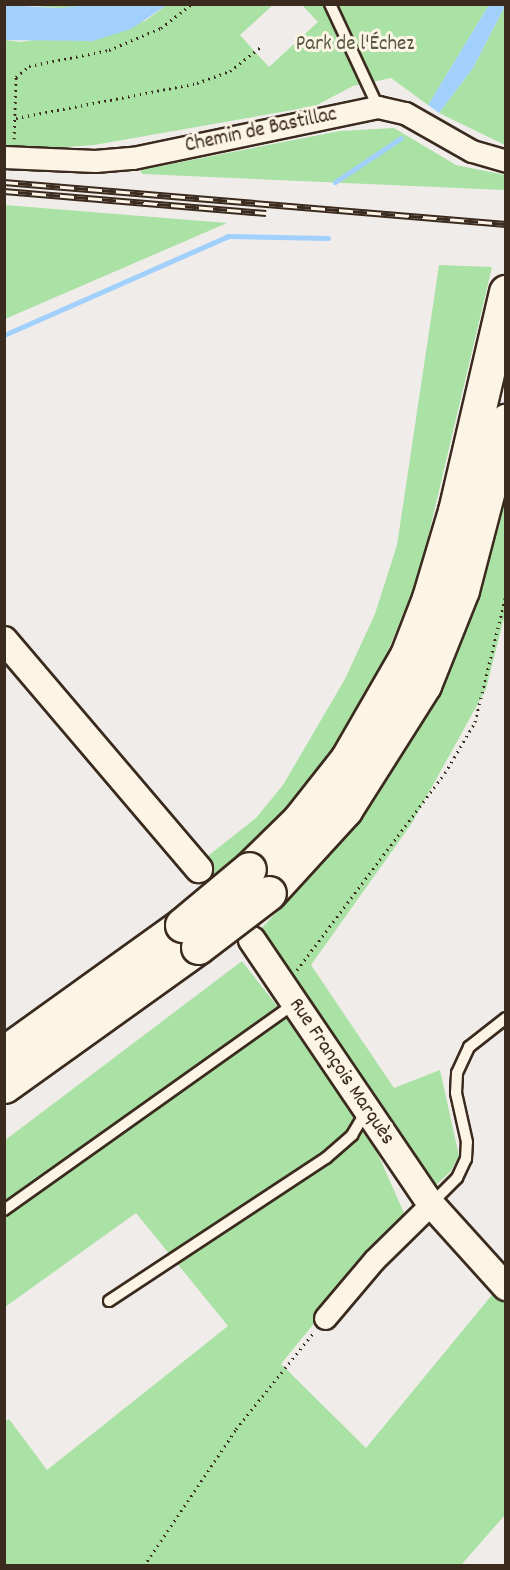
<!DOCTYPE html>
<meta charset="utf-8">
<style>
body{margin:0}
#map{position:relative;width:510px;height:1570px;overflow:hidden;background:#f0ece9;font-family:Dekko,sans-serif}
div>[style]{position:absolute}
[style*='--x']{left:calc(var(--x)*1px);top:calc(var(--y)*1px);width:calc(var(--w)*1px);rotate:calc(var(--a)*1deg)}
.green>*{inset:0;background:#aae1a4}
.water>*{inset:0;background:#a1d0fc}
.stream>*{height:5px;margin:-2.5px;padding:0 2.5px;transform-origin:2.5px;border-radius:2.5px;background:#a1d0fc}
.path>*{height:3px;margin-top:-1.5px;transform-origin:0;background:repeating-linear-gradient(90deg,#3b2a1e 0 1.5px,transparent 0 6px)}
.roads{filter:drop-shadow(2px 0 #3b2a1e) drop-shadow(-2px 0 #3b2a1e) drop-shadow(0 2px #3b2a1e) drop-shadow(0 -2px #3b2a1e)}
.service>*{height:10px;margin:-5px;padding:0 5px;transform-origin:5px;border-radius:5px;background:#fcf5e5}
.minor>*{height:21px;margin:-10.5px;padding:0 10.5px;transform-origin:10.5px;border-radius:10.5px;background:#fcf5e5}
.tertiary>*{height:26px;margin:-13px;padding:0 13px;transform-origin:13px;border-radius:13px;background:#fcf5e5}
.primary>*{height:33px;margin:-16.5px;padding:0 16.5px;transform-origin:16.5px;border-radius:16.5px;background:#fcf5e5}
.rail>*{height:7px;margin-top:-3.5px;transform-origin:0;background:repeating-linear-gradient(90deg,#fcf5e5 0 14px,#3b2a1e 0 28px);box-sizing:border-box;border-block:2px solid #3b2a1e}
.bridges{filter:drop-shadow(2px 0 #3b2a1e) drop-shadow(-2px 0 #3b2a1e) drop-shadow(0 2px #3b2a1e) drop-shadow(0 -2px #3b2a1e)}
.primary-bridge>*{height:33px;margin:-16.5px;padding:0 16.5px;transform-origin:16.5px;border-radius:16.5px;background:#fcf5e5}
span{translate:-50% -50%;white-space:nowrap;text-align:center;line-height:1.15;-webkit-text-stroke:6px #fcf5e5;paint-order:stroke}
.park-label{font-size:21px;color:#575840}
.street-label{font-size:21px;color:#3b2a1e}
.frame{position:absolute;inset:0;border:6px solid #3b2a1e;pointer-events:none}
</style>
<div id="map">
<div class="green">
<i style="clip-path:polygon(24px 5px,101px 5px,59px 8px)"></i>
<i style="clip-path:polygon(167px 5px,273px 5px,240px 35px,269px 67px,318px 22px,302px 5px,489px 5px,428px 105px,391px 78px,353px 86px,315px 106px,94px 145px,52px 148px,5px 145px,5px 40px,21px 42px,145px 21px)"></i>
<i style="clip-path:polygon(505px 6px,505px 145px,439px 113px,473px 68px)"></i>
<i style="clip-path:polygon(394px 128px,456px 165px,505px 175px,504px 190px,142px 174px,140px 170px,340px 131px)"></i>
<i style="clip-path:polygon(4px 205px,5px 205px,227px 223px,5px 319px)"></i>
<i style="clip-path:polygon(439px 265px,492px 267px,419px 575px,372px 690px,325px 762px,264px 833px,216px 877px,204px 859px,256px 818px,283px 785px,345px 679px,375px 614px,397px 545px)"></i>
<i style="clip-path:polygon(505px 489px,505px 614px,486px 689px,412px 823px,311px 965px,394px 1088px,440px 1070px,459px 1156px,450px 1172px,436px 1185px,423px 1177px,258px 932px,319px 867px,406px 750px,451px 663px,485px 575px)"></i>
<i style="clip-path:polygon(242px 961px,319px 1060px,377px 1152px,404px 1213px,281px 1364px,366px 1448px,505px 1279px,505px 1515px,461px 1565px,5px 1565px,4px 1422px,9px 1419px,47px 1470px,228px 1326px,136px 1213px,5px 1307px,4px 1141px)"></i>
</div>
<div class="water">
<i style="clip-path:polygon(101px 4px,167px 5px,131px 29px,93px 41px,5px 40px,5px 5px,59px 8px)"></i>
<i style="clip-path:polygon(489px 5px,505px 6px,473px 68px,439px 113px,428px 105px)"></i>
</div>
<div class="stream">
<i style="--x:335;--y:182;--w:79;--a:-33.7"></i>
<i style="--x:4;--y:335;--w:245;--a:-23.8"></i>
<i style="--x:228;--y:236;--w:100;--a:1.1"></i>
</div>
<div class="path">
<i style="--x:16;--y:118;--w:184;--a:-10.9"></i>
<i style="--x:197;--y:83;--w:35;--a:-20"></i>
<i style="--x:230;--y:71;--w:39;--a:-38"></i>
<i style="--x:14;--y:139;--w:62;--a:-88.2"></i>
<i style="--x:16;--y:77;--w:17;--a:-40"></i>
<i style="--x:29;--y:66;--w:82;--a:-11.3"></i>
<i style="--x:109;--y:50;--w:56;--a:-22.9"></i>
<i style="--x:161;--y:28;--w:39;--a:-38"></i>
<i style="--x:297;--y:970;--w:246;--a:-53.1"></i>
<i style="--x:445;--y:773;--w:59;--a:-59.5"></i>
<i style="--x:475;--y:722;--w:131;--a:-76.3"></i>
<i style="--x:144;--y:1566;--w:165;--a:-56.1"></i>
<i style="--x:236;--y:1429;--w:124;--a:-51.2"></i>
</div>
<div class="roads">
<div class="service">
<i style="--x:330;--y:4;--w:114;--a:65"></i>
<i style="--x:431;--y:1204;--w:37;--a:-45"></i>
<i style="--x:457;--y:1178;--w:21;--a:-65"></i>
<i style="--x:466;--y:1159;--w:17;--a:-87"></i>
<i style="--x:467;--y:1142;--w:50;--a:-102.7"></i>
<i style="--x:456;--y:1093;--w:20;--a:-87"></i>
<i style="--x:457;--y:1073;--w:29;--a:-65"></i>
<i style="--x:469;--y:1047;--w:47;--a:-38.1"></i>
<i style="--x:4;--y:1210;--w:356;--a:-35.4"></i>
<i style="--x:109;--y:1301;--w:260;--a:-33.4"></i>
<i style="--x:326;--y:1158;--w:35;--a:-41"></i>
<i style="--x:352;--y:1135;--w:29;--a:-59"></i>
</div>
<div class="minor">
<i style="--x:4;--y:157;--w:91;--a:2.5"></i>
<i style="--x:95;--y:161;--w:38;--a:-5"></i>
<i style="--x:133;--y:158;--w:250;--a:-11.8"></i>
<i style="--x:378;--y:107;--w:28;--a:13"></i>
<i style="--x:405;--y:113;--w:77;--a:29.6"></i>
<i style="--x:472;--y:151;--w:35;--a:16"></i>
<i style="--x:325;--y:1318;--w:76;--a:-49.8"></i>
<i style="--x:374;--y:1260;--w:80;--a:-44.5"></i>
</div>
<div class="tertiary">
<i style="--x:4;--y:640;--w:301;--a:49.6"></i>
<i style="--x:252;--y:940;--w:319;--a:55.9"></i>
<i style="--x:431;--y:1204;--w:112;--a:47.9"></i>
</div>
<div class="primary">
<i style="--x:249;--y:869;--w:70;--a:-44.4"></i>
<i style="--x:299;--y:820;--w:78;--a:-51.8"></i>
<i style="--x:347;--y:759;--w:120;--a:-60"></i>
<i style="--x:407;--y:655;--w:61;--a:-68.9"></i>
<i style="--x:429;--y:598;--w:91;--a:-73.4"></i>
<i style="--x:455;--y:511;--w:225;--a:-76.9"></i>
<i style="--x:269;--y:893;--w:113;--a:-47.5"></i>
<i style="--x:345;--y:810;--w:148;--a:-57.7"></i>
<i style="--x:424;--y:685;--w:102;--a:-68.2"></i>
<i style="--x:462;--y:590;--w:175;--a:-75.4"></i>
<i style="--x:4;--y:1053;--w:219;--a:-35.7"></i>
<i style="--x:4;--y:1086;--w:239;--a:-35.6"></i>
</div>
</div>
<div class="rail">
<i style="--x:4;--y:182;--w:504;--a:4.78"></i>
<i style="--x:4;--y:191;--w:263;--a:4.8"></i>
</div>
<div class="bridges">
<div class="primary-bridge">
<i style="--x:182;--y:925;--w:87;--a:-39.9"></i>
<i style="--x:198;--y:947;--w:89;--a:-37.3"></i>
</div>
</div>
<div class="park-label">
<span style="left:355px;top:45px">Park de l'Échez</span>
</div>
<div class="street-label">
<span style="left:261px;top:131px;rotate:-12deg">Chemin de Bastillac</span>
<span style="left:341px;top:1072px;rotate:56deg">Rue François Marquès</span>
</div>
<div class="frame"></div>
</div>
